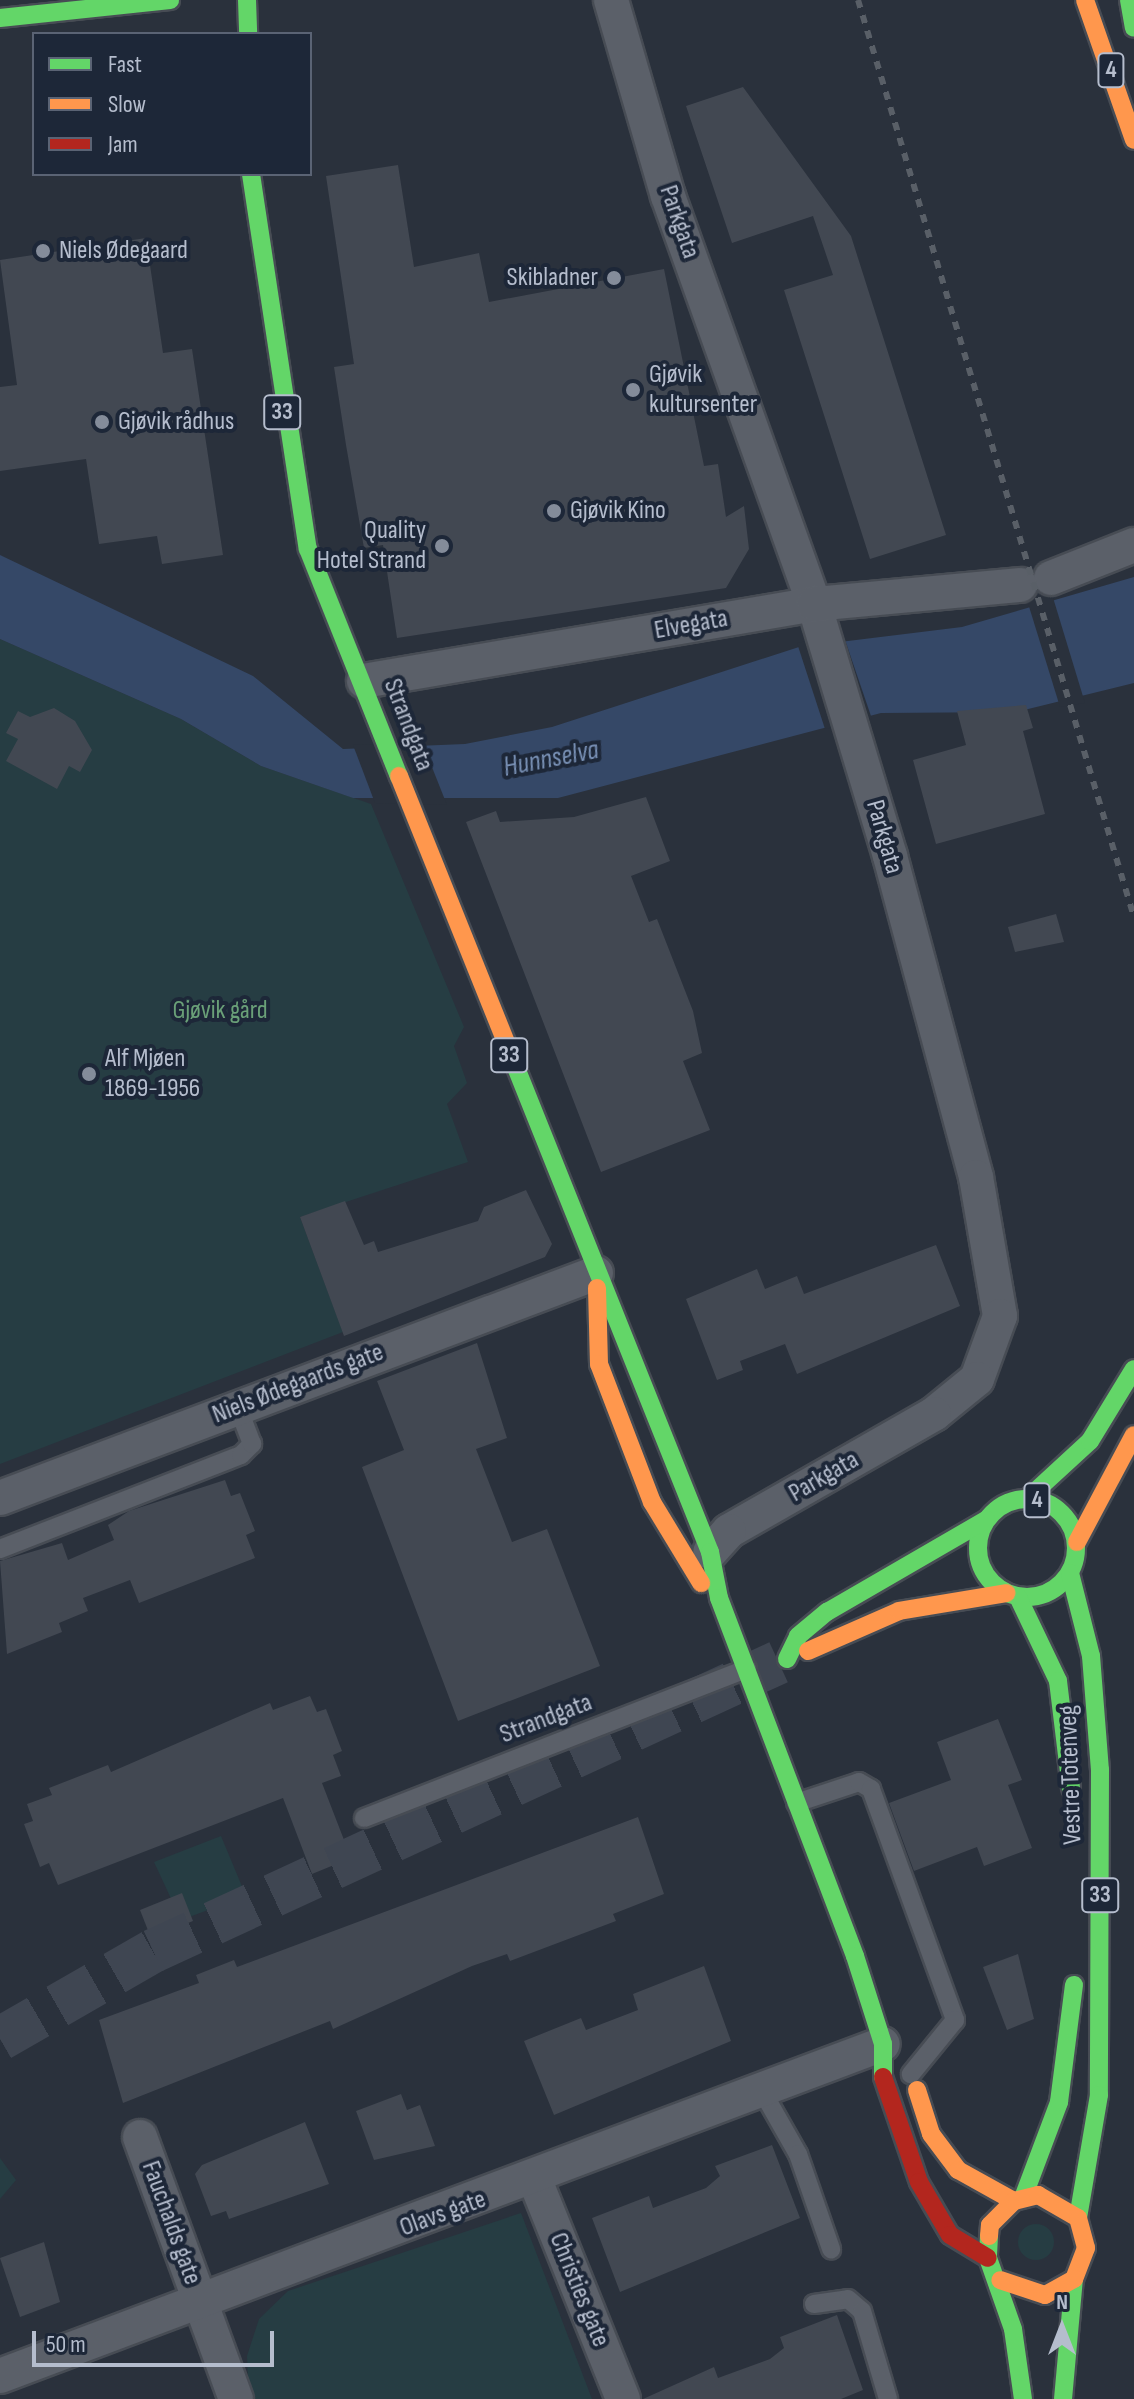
<!DOCTYPE html>
<meta charset="utf-8">
<style>
body{margin:0}
#map{position:relative;width:1134px;height:2399px;overflow:hidden;background:#2a313c;font-family:"Sofia Sans Condensed",sans-serif}
div>[style]{position:absolute}
[style*='--x']{left:calc(var(--x)*1px);top:calc(var(--y)*1px);width:calc(var(--w)*1px);rotate:calc(var(--a)*1deg)}
.green>*{inset:0;background:#263d43}
.round{border-radius:50%}
.water>*{inset:0;background:#354867}
.pier>*{inset:0;background:#2a313c}
.building>*{inset:0;background:#424852}
.highway-tunnel>*{height:44px;margin-top:-22px;transform-origin:0;background:repeating-linear-gradient(90deg,#3f4652 0 44px,transparent 0 66px)}
.roads{filter:drop-shadow(2px 0 #474c54) drop-shadow(-2px 0 #474c54) drop-shadow(0 2px #474c54) drop-shadow(0 -2px #474c54)}
.lane>*{height:18px;margin:-9px;padding:0 9px;transform-origin:9px;border-radius:9px;background:#5b6069}
.street>*{height:34px;margin:-17px;padding:0 17px;transform-origin:17px;border-radius:17px;background:#5b6069}
.fast>*{height:18px;margin:-9px;padding:0 9px;transform-origin:9px;border-radius:9px;background:#63d668}
.fast>.ring{margin:-9px;padding:0;box-sizing:content-box;background:none;border:18px solid #63d668;border-radius:50%}
.slow>*{height:18px;margin:-9px;padding:0 9px;transform-origin:9px;border-radius:9px;background:#ff974d}
.jam>*{height:18px;margin:-9px;padding:0 9px;transform-origin:9px;border-radius:9px;background:#b3261e}
.rail>*{height:6px;margin-top:-3px;transform-origin:0;background:repeating-linear-gradient(90deg,#595f67 0 8px,transparent 0 16px)}
.dots>*{width:22px;height:22px;translate:-50% -50%;box-sizing:border-box;border:4px solid #1d2738;border-radius:50%}
span{translate:-50% -50%;white-space:nowrap;text-align:center;line-height:1.15;-webkit-text-stroke:8px #1d2738;paint-order:stroke}
.shield-label span{padding:2px 6px;background:#1d2738;border:2px solid;border-radius:6px;-webkit-text-stroke-width:0}
.shield-label{font-size:24px;color:#b5bdcd;font-weight:700}
.street-label{font-size:26px;color:#b5bdcd}
.poi-label{font-size:26px;color:#b5bdcd}
.left{translate:0 -50%;text-align:left}
.right{translate:-100% -50%;text-align:right}
.park-label{font-size:26px;color:#6aa078}
.water-label{font-size:28px;color:#7a92b7;font-style:italic}
.legend{position:absolute;left:32px;top:32px;width:280px;height:144px;box-sizing:border-box;background:#1d2738;border:2px solid #5a6374;margin:0;padding:10px 14px;list-style:none;font-size:24px;color:#b5bdcd}
.legend li{display:flex;align-items:center;gap:16px;height:40px}
.legend b{width:40px;border:2px solid #5a6374}
.north{position:absolute;left:1022px;top:2287px;width:80px;height:80px;-webkit-text-stroke:6px #1d2738;paint-order:stroke;rotate:0deg;font-size:22px;font-weight:700;line-height:32px;text-align:center;color:#b5bdcd}
.north::after{content:'';display:block;margin:auto;width:28px;height:36px;background:#b5bdcd;clip-path:polygon(50% 0,100% 100%,50% 72%,0 100%)}
.scale{position:absolute;left:32px;top:2331px;width:242px;height:36px;box-sizing:border-box;border:4px solid #b5bdcd;border-top:0;padding-left:10px;font-size:24px;line-height:28px;white-space:nowrap;color:#b5bdcd;-webkit-text-stroke:6px #1d2738;paint-order:stroke}
</style>
<div id="map">
<div class="green">
<i style="clip-path:polygon(0 639px,181px 719px,261px 766px,371px 804px,464px 1027px,454px 1046px,467px 1083px,447px 1104px,468px 1162px,300px 1217px,343px 1332px,0 1464px)"></i>
<i style="clip-path:polygon(221px 1836px,246px 1896px,181px 1920px,154px 1862px)"></i>
<i style="clip-path:polygon(0 2158px,16px 2180px,0 2199px)"></i>
<i style="clip-path:polygon(521px 2213px,592px 2399px,249px 2399px,247px 2356px,259px 2319px,288px 2291px)"></i>
<i class="round" style="left:1018px;top:2224px;width:36px;height:36px"></i>
</div>
<div class="water">
<i style="clip-path:polygon(0 555px,253px 676px,343px 749px,465px 744px,552px 727px,799px 647px,962px 627px,1134px 577px,1134px 683px,1016px 712px,881px 713px,558px 798px,353px 798px,261px 766px,181px 719px,0 639px)"></i>
</div>
<div class="pier">
<i style="clip-path:polygon(1051px 591px,1085px 703px,1060px 707px,1027px 600px)"></i>
<i style="clip-path:polygon(843px 634px,872px 719px,825px 729px,797px 643px)"></i>
<i style="clip-path:polygon(422px 742px,447px 805px,375px 803px,353px 745px)"></i>
</div>
<div class="building">
<i style="clip-path:polygon(743px 87px,851px 236px,946px 535px,870px 559px,784px 290px,833px 275px,813px 216px,732px 243px,686px 106px)"></i>
<i style="clip-path:polygon(398px 165px,414px 267px,479px 253px,489px 302px,664px 269px,704px 466px,718px 464px,726px 517px,744px 506px,749px 549px,726px 588px,397px 638px,383px 545px,364px 548px,346px 445px,334px 367px,354px 364px,326px 176px)"></i>
<i style="clip-path:polygon(146px 238px,163px 353px,192px 349px,223px 555px,162px 564px,157px 536px,99px 544px,86px 459px,0 471px,0 387px,17px 385px,0 260px)"></i>
<i style="clip-path:polygon(1026px 705px,1033px 728px,1023px 731px,1045px 814px,936px 844px,913px 760px,966px 745px,957px 711px)"></i>
<i style="clip-path:polygon(54px 708px,75px 721px,92px 750px,80px 772px,69px 766px,57px 789px,6px 761px,18px 739px,6px 733px,18px 711px,30px 717px)"></i>
<i style="clip-path:polygon(646px 797px,670px 861px,631px 876px,649px 922px,657px 919px,693px 1011px,702px 1053px,683px 1061px,710px 1130px,601px 1172px,466px 822px,496px 811px,500px 822px,574px 817px)"></i>
<i style="clip-path:polygon(1056px 914px,1064px 942px,1015px 952px,1008px 927px)"></i>
<i style="clip-path:polygon(526px 1190px,552px 1244px,545px 1257px,344px 1336px,300px 1217px,345px 1201px,364px 1245px,374px 1241px,378px 1252px,478px 1221px,484px 1207px)"></i>
<i style="clip-path:polygon(936px 1245px,960px 1306px,797px 1374px,785px 1344px,740px 1361px,743px 1370px,717px 1380px,686px 1299px,757px 1269px,765px 1289px,797px 1276px,804px 1294px)"></i>
<i style="clip-path:polygon(477px 1343px,507px 1438px,476px 1449px,512px 1542px,547px 1529px,600px 1666px,458px 1721px,362px 1467px,404px 1450px,377px 1381px)"></i>
<i style="clip-path:polygon(225px 1480px,231px 1496px,240px 1493px,255px 1531px,246px 1535px,255px 1558px,139px 1603px,130px 1580px,83px 1598px,88px 1611px,59px 1623px,62px 1632px,7px 1654px,0 1561px,62px 1543px,68px 1560px,114px 1540px,108px 1525px,129px 1511px)"></i>
<i style="clip-path:polygon(310px 1696px,317px 1712px,326px 1709px,342px 1751px,333px 1755px,341px 1776px,322px 1783px,351px 1858px,312px 1874px,283px 1798px,58px 1885px,49px 1863px,40px 1867px,24px 1824px,33px 1821px,27px 1804px,52px 1795px,49px 1788px,108px 1765px,111px 1772px,270px 1703px,273px 1710px)"></i>
<i style="clip-path:polygon(998px 1719px,1022px 1780px,1008px 1785px,1032px 1848px,984px 1866px,977px 1847px,914px 1871px,889px 1803px,951px 1780px,937px 1742px)"></i>
<i style="clip-path:polygon(638px 1817px,664px 1894px,613px 1914px,616px 1921px,510px 1961px,507px 1954px,472px 1966px,333px 2029px,330px 2021px,123px 2103px,99px 2020px,199px 1983px,196px 1975px,234px 1960px,237px 1967px)"></i>
<i style="clip-path:polygon(182px 1893px,193px 1921px,151px 1938px,140px 1910px)"></i>
<i style="clip-path:polygon(1018px 1954px,1034px 2019px,1007px 2030px,983px 1967px)"></i>
<i style="clip-path:polygon(704px 1966px,731px 2041px,554px 2115px,524px 2041px,581px 2018px,586px 2030px,638px 2010px,633px 1994px)"></i>
<i style="clip-path:polygon(401px 2094px,407px 2110px,420px 2105px,435px 2146px,374px 2160px,356px 2111px)"></i>
<i style="clip-path:polygon(305px 2122px,329px 2184px,229px 2219px,226px 2211px,211px 2216px,195px 2174px,202px 2165px)"></i>
<i style="clip-path:polygon(772px 2145px,800px 2218px,620px 2292px,592px 2218px,649px 2196px,653px 2208px,706px 2188px,720px 2176px,715px 2166px)"></i>
<i style="clip-path:polygon(44px 2242px,60px 2302px,20px 2317px,0 2258px)"></i>
<i style="clip-path:polygon(837px 2315px,863px 2390px,841px 2399px,643px 2399px,714px 2367px,718px 2378px,770px 2359px,784px 2348px,780px 2337px)"></i>
</div>
<div class="highway-tunnel">
<i style="--x:0;--y:2039;--w:177;--a:-29.9"></i>
<i style="--x:153;--y:1951;--w:689;--a:-24.78"></i>
</div>
<div class="roads">
<div class="lane">
<i style="--x:0;--y:1549;--w:259;--a:-21.3"></i>
<i style="--x:241;--y:1455;--w:16;--a:-45"></i>
<i style="--x:252;--y:1444;--w:39;--a:-111"></i>
<i style="--x:796;--y:1803;--w:66;--a:-18.4"></i>
<i style="--x:859;--y:1782;--w:14;--a:30"></i>
<i style="--x:871;--y:1789;--w:246;--a:70"></i>
<i style="--x:955;--y:2020;--w:70;--a:129.2"></i>
<i style="--x:364;--y:1818;--w:411;--a:-21.3"></i>
<i style="--x:761;--y:2089;--w:75;--a:60.4"></i>
<i style="--x:798;--y:2154;--w:101;--a:70.8"></i>
<i style="--x:814;--y:2304;--w:34;--a:-8"></i>
<i style="--x:848;--y:2299;--w:18;--a:41"></i>
<i style="--x:862;--y:2311;--w:92;--a:73.5"></i>
</div>
<div class="street">
<i style="--x:611;--y:0;--w:204;--a:73.8"></i>
<i style="--x:668;--y:196;--w:433;--a:70.3"></i>
<i style="--x:814;--y:604;--w:263;--a:73.2"></i>
<i style="--x:890;--y:856;--w:332;--a:75"></i>
<i style="--x:976;--y:1177;--w:141;--a:80.2"></i>
<i style="--x:1000;--y:1316;--w:67;--a:110.1"></i>
<i style="--x:977;--y:1379;--w:55;--a:140.9"></i>
<i style="--x:934;--y:1414;--w:236;--a:150.3"></i>
<i style="--x:729;--y:1531;--w:28;--a:132"></i>
<i style="--x:1051;--y:578;--w:89;--a:-21.7"></i>
<i style="--x:364;--y:681;--w:457;--a:-9.7"></i>
<i style="--x:814;--y:604;--w:207;--a:-5.3"></i>
<i style="--x:0;--y:1498;--w:637;--a:-20.68"></i>
<i style="--x:140;--y:2137;--w:279;--a:69.9"></i>
<i style="--x:535;--y:2180;--w:236;--a:68.1"></i>
<i style="--x:0;--y:2376;--w:943;--a:-20.61"></i>
</div>
<div class="fast">
<i style="--x:247;--y:0;--w:34;--a:88"></i>
<i style="--x:1129;--y:0;--w:28;--a:80"></i>
<i style="--x:0;--y:18;--w:171;--a:-6"></i>
<i style="--x:251;--y:174;--w:379;--a:81.4"></i>
<i style="--x:308;--y:549;--w:245;--a:68.2"></i>
<i style="--x:513;--y:1060;--w:530;--a:68.18"></i>
<i style="--x:710;--y:1552;--w:47;--a:78.9"></i>
<i style="--x:719;--y:1598;--w:383;--a:69.2"></i>
<i style="--x:855;--y:1956;--w:92;--a:72.3"></i>
<i style="--x:883;--y:2044;--w:33;--a:90"></i>
<i style="--x:1028;--y:1498;--w:84;--a:-42.6"></i>
<i style="--x:1090;--y:1441;--w:84;--a:-58.6"></i>
<i class="ring" style="left:978px;top:1499px;width:80px;height:80px"></i>
<i style="--x:1070;--y:1573;--w:86;--a:75.8"></i>
<i style="--x:1091;--y:1656;--w:114;--a:85.5"></i>
<i style="--x:1100;--y:1770;--w:325;--a:90.2"></i>
<i style="--x:1099;--y:2095;--w:125;--a:99.7"></i>
<i style="--x:1018;--y:1597;--w:93;--a:64.5"></i>
<i style="--x:1058;--y:1681;--w:108;--a:83.1"></i>
<i style="--x:787;--y:1659;--w:25;--a:-64"></i>
<i style="--x:798;--y:1636;--w:38;--a:-40"></i>
<i style="--x:827;--y:1612;--w:184;--a:-30.1"></i>
<i style="--x:1023;--y:2198;--w:103;--a:-69.4"></i>
<i style="--x:1059;--y:2102;--w:118;--a:-82.7"></i>
<i style="--x:989;--y:2236;--w:22;--a:93"></i>
<i style="--x:988;--y:2258;--w:75;--a:70.6"></i>
<i style="--x:1013;--y:2329;--w:71;--a:81.9"></i>
<i style="--x:1063;--y:2399;--w:121;--a:-84.8"></i>
</div>
<div class="slow">
<i style="--x:1085;--y:0;--w:148;--a:70.7"></i>
<i style="--x:399;--y:776;--w:306;--a:68.1"></i>
<i style="--x:597;--y:1288;--w:76;--a:88.5"></i>
<i style="--x:599;--y:1364;--w:148;--a:69"></i>
<i style="--x:652;--y:1502;--w:95;--a:58.8"></i>
<i style="--x:1077;--y:1542;--w:121;--a:-62"></i>
<i style="--x:808;--y:1651;--w:99;--a:-23.7"></i>
<i style="--x:899;--y:1611;--w:109;--a:-9.5"></i>
<i style="--x:917;--y:2090;--w:46;--a:72.3"></i>
<i style="--x:931;--y:2134;--w:45;--a:53.1"></i>
<i style="--x:958;--y:2170;--w:64;--a:29"></i>
<i style="--x:989;--y:2236;--w:11;--a:-85"></i>
<i style="--x:990;--y:2225;--w:34;--a:-45"></i>
<i style="--x:1014;--y:2201;--w:25;--a:-14"></i>
<i style="--x:1038;--y:2195;--w:46;--a:29.9"></i>
<i style="--x:1078;--y:2218;--w:31;--a:75"></i>
<i style="--x:1086;--y:2248;--w:33;--a:111"></i>
<i style="--x:1074;--y:2279;--w:33;--a:151"></i>
<i style="--x:1045;--y:2295;--w:47;--a:-161.6"></i>
</div>
<div class="jam">
<i style="--x:883;--y:2077;--w:111;--a:71.1"></i>
<i style="--x:919;--y:2182;--w:61;--a:59.7"></i>
<i style="--x:950;--y:2235;--w:44;--a:31.2"></i>
</div>
</div>
<div class="rail">
<i style="--x:858;--y:0;--w:958;--a:73.25"></i>
</div>
<div class="dots">
<i style="left:43px;top:251px;background:#848c9a"></i>
<i style="left:614px;top:278px;background:#848c9a"></i>
<i style="left:633px;top:390px;background:#848c9a"></i>
<i style="left:102px;top:422px;background:#848c9a"></i>
<i style="left:554px;top:511px;background:#848c9a"></i>
<i style="left:442px;top:546px;background:#848c9a"></i>
<i style="left:89px;top:1074px;background:#848c9a"></i>
</div>
<div class="shield-label">
<span style="left:1111px;top:70px">4</span>
<span style="left:282px;top:412px">33</span>
<span style="left:509px;top:1055px">33</span>
<span style="left:1037px;top:1500px">4</span>
<span style="left:1100px;top:1895px">33</span>
</div>
<div class="street-label">
<span style="left:679px;top:222px;rotate:71deg">Parkgata</span>
<span style="left:691px;top:625px;rotate:-10deg">Elvegata</span>
<span style="left:408px;top:725px;rotate:69deg">Strandgata</span>
<span style="left:884px;top:837px;rotate:74deg">Parkgata</span>
<span style="left:298px;top:1384px;rotate:-21deg">Niels Ødegaards gate</span>
<span style="left:824px;top:1477px;rotate:-30deg">Parkgata</span>
<span style="left:546px;top:1719px;rotate:-21deg">Strandgata</span>
<span style="left:1071px;top:1775px;rotate:-92deg">Vestre Totenveg</span>
<span style="left:443px;top:2214px;rotate:-20deg">Olavs gate</span>
<span style="left:171px;top:2223px;rotate:70deg">Fauchalds gate</span>
<span style="left:579px;top:2290px;rotate:68deg">Christies gate</span>
</div>
<div class="poi-label">
<span class="left" style="left:59px;top:251px">Niels Ødegaard</span>
<span class="right" style="left:598px;top:278px">Skibladner</span>
<span class="left" style="left:649px;top:390px">Gjøvik<br>kultursenter</span>
<span class="left" style="left:118px;top:422px">Gjøvik rådhus</span>
<span class="left" style="left:570px;top:511px">Gjøvik Kino</span>
<span class="right" style="left:426px;top:546px">Quality<br>Hotel Strand</span>
<span class="left" style="left:105px;top:1074px">Alf Mjøen<br>1869-1956</span>
</div>
<div class="park-label">
<span style="left:220px;top:1011px">Gjøvik gård</span>
</div>
<div class="water-label">
<span style="left:551px;top:759px;rotate:-11deg">Hunnselva</span>
</div>
<ul class="legend">
<li><b style="height:10px;background:#63d668"></b>Fast</li>
<li><b style="height:10px;background:#ff974d"></b>Slow</li>
<li><b style="height:10px;background:#b3261e"></b>Jam</li>
</ul>
<div class="north">N</div>
<div class="scale">50 m</div>
</div>
